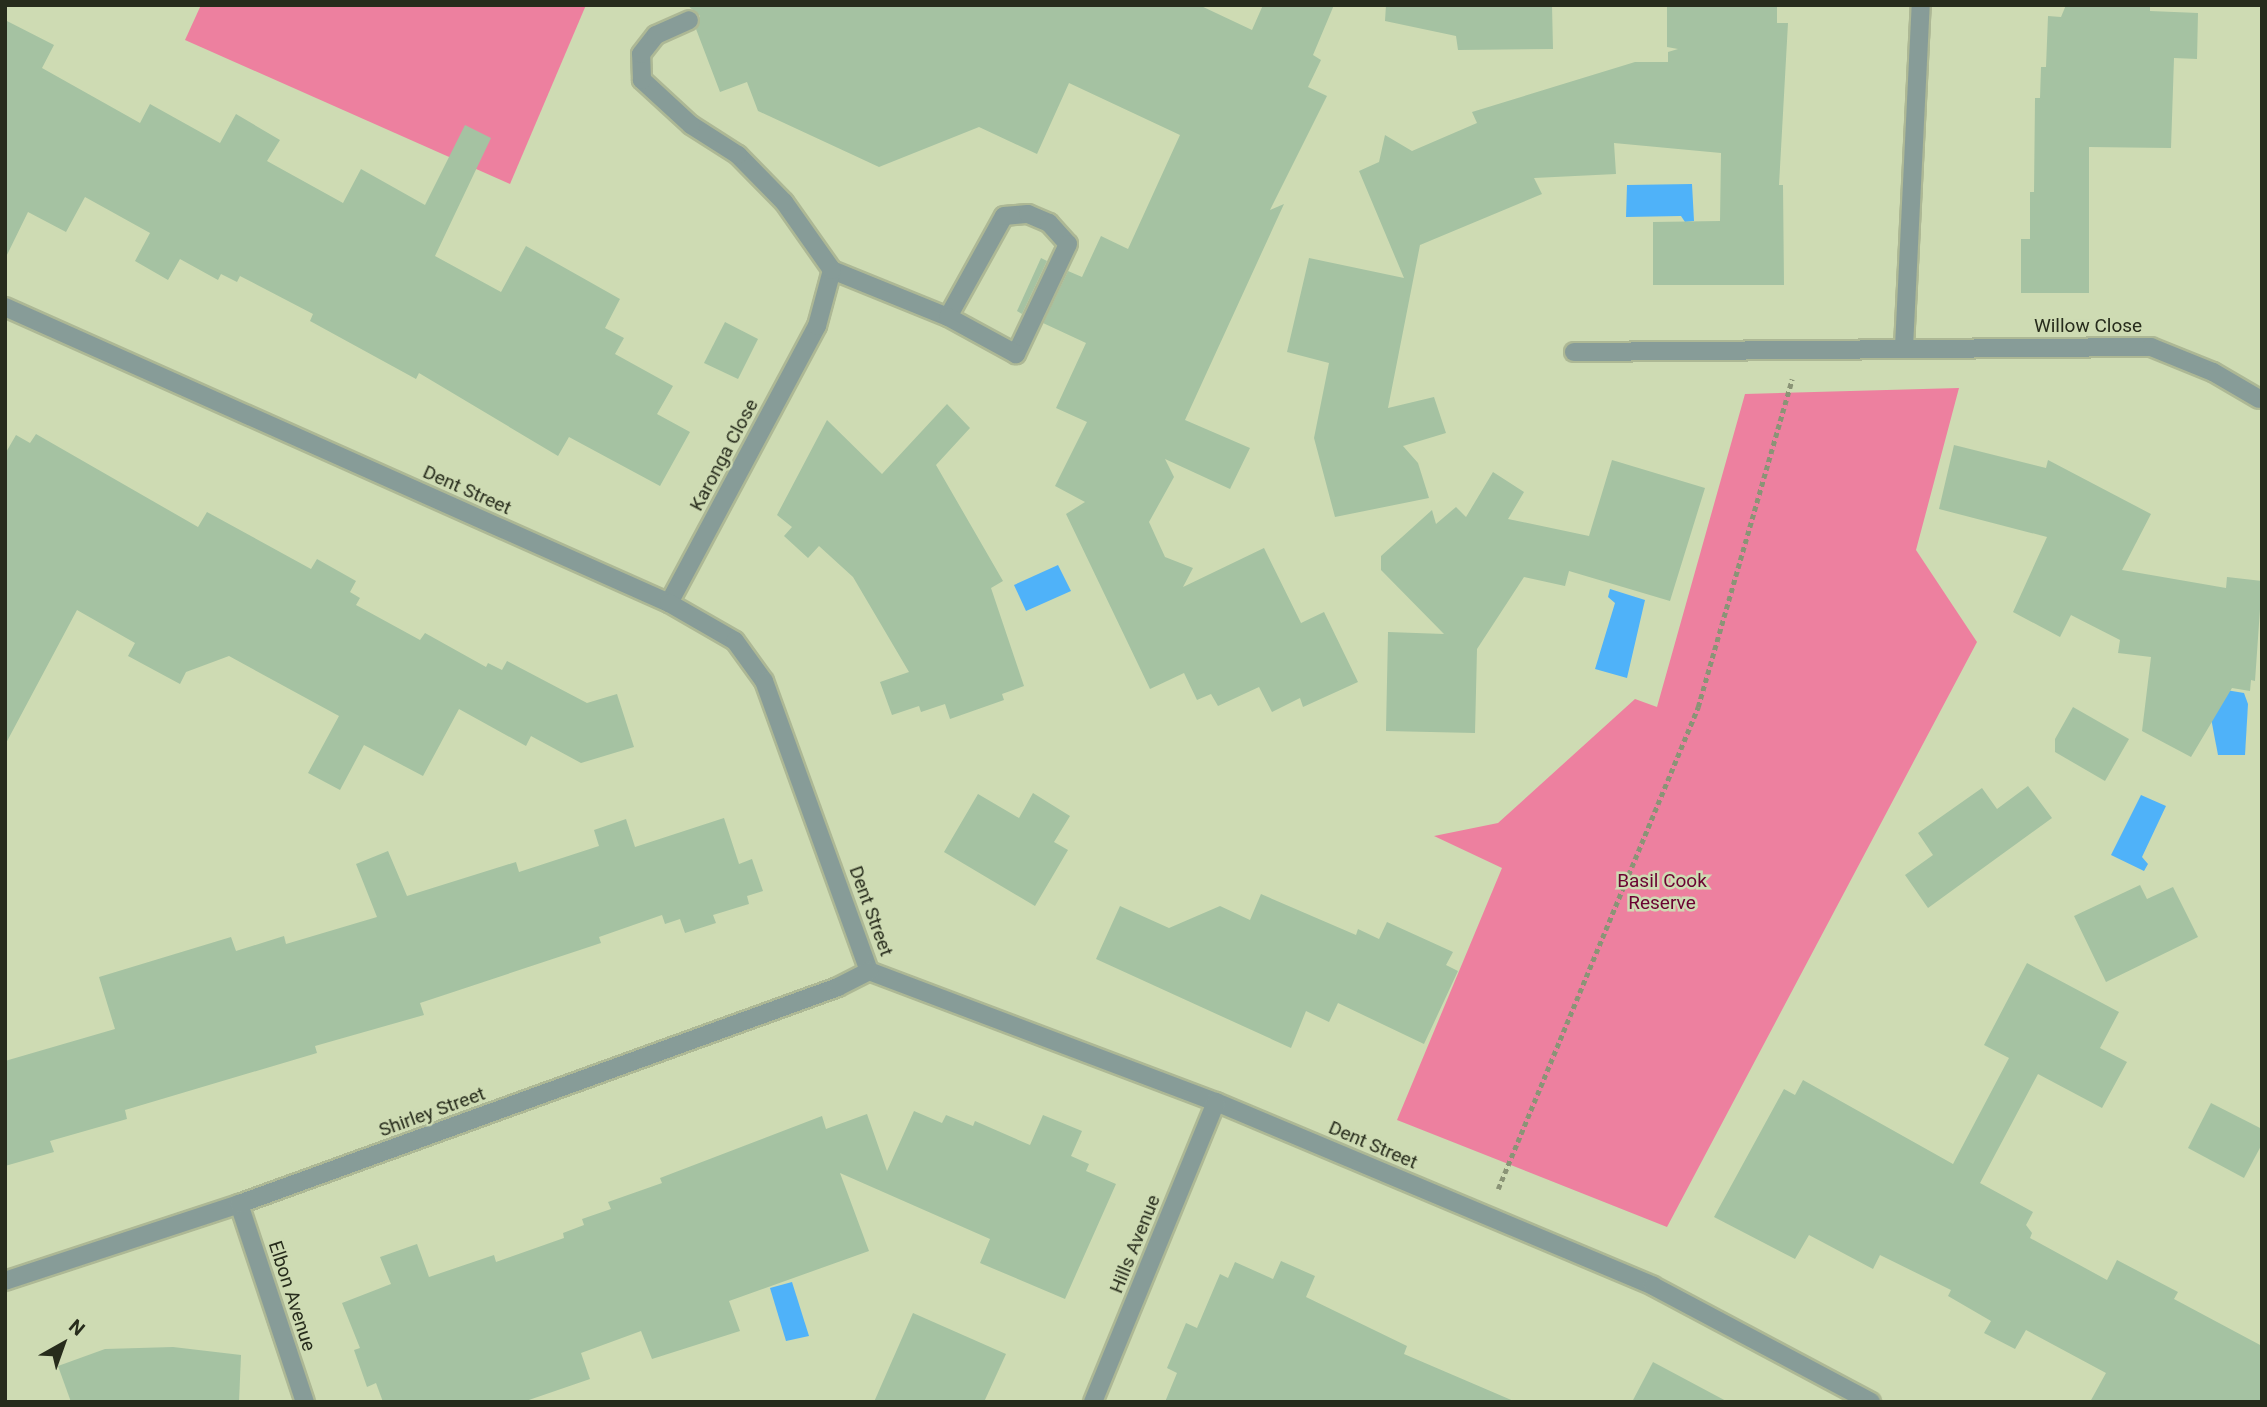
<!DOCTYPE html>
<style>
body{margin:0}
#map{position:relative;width:2267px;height:1407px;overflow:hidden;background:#cedbb3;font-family:Roboto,sans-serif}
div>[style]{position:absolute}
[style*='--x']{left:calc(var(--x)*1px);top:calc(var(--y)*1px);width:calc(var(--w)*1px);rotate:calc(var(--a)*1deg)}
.green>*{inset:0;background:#ed809f}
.water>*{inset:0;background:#4fb2f9}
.building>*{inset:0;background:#a5c2a2}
.path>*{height:4.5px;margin-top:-2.25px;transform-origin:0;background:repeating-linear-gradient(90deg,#8a9476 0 5px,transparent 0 8.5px)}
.roads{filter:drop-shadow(2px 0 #adb895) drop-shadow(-2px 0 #adb895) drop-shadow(0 2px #adb895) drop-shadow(0 -2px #adb895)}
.lane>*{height:18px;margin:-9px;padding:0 9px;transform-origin:9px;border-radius:9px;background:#879c98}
.street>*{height:18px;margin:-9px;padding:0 9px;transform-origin:9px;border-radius:9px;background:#879c98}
span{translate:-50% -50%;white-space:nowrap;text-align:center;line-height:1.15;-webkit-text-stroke:5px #cedbb3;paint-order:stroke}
.street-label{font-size:19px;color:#272c1c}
.park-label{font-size:19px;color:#6a0231}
.frame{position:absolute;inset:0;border:7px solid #272c1c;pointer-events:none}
.north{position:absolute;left:28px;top:1309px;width:70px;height:70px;-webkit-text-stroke:5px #cedbb3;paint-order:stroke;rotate:40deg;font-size:19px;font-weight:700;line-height:28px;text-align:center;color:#272c1c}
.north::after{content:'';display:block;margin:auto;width:24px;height:32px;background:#272c1c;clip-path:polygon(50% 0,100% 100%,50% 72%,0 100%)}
</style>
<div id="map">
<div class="green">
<i style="clip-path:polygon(201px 5px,586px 5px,510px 184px,185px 40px)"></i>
<i style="clip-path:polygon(1959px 388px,1916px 550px,1977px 642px,1667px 1227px,1397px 1120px,1502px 868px,1434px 836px,1498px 823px,1635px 699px,1657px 707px,1745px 394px)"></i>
</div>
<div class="water">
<i style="clip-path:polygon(1692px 184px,1694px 221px,1685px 222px,1681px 216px,1626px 217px,1627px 185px)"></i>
<i style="clip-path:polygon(1058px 565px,1071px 591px,1026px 611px,1014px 585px)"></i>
<i style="clip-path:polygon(1610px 589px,1645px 600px,1627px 678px,1595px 669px,1615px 603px,1608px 597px)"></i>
<i style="clip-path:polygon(2226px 690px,2244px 693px,2248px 704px,2245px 755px,2218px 755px,2210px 713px)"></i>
<i style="clip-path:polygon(2141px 795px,2166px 806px,2142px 857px,2148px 864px,2144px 871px,2111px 855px)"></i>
<i style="clip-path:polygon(792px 1282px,809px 1336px,786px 1341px,770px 1288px)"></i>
</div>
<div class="building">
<i style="clip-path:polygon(687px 5px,1199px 5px,1252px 30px,1263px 5px,1334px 5px,1313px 55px,1321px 60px,1308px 87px,1327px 96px,1270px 210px,1284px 204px,1185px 420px,1250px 448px,1230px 489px,1165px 459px,1174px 477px,1149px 522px,1165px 557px,1193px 568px,1183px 587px,1264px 548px,1301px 623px,1324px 612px,1358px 682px,1303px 707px,1300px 698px,1272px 712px,1259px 687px,1218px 706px,1211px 694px,1197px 700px,1184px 673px,1150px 689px,1066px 514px,1085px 502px,1055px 486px,1087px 422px,1056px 408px,1086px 343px,1043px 323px,1068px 271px,1082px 277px,1101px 236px,1128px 249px,1180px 135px,1069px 83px,1037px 154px,979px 127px,879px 167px,758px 111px,747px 82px,720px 92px,696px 29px,700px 16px)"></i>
<i style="clip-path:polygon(1386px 5px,1552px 5px,1553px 49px,1458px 50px,1456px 36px,1385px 21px)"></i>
<i style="clip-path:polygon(1667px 5px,1777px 5px,1777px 23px,1788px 23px,1779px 185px,1783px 185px,1784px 285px,1653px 285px,1653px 222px,1720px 221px,1721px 153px,1614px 143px,1616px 174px,1534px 178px,1542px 194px,1420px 245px,1388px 408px,1434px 397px,1446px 433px,1403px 446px,1418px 463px,1429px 498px,1335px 517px,1314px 438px,1329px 363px,1287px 352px,1309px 258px,1404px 278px,1359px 171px,1379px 162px,1385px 135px,1412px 151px,1477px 123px,1472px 112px,1635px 62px,1668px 62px,1668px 52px,1678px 49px,1667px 47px)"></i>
<i style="clip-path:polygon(2066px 5px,2150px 5px,2150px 11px,2198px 13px,2197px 59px,2174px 58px,2171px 148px,2089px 147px,2089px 293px,2021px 293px,2021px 239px,2030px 239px,2030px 192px,2034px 192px,2035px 98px,2040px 98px,2041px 67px,2046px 67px,2048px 16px,2061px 17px)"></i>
<i style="clip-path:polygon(5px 20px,54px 45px,42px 68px,140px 123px,150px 104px,220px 143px,236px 114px,280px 140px,267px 161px,343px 203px,361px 169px,425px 205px,465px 125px,491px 138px,435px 256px,501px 292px,526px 246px,620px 299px,605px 328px,624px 338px,615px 354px,673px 386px,657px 414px,690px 432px,660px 486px,569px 437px,558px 456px,419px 373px,416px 379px,310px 321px,313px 314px,240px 276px,237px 282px,221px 274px,218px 280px,180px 259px,168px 280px,135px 261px,150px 233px,85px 197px,66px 232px,28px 212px,5px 259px)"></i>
<i style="clip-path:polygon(1041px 258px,1047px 261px,1022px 314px,1017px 311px)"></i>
<i style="clip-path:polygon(725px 322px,758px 339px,738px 379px,704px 363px)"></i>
<i style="clip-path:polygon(947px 404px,970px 428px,936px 465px,1003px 581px,991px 588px,1024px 686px,1002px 694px,1004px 700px,950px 719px,945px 704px,921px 712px,919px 706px,892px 715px,880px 682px,909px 672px,853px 577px,819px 546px,808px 558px,784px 536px,792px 527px,777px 515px,827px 420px,882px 474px)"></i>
<i style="clip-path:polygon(36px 434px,198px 527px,207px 512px,311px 569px,317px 559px,356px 581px,350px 592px,360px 598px,356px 605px,420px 640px,425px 633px,486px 667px,488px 663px,502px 670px,507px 661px,587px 703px,617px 694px,634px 747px,581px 763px,531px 736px,526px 746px,459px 709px,423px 776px,364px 745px,340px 790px,308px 773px,339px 716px,229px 656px,186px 672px,180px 684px,128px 656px,135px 643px,77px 610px,5px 745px,5px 454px,16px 435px,30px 443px)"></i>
<i style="clip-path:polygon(1954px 445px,2046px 468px,2048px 460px,2151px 514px,2122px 570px,2226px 588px,2227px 577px,2262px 581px,2255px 681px,2251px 680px,2250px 691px,2232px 688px,2191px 757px,2142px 731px,2151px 657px,2118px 653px,2120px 640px,2071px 615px,2060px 637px,2013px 612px,2047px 537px,1939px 509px)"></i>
<i style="clip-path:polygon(1612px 460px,1705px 488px,1670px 601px,1569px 571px,1565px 586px,1524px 577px,1477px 649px,1475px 733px,1386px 731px,1388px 632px,1444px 634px,1381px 570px,1381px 556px,1432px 510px,1436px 524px,1456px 507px,1466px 517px,1493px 472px,1524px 492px,1508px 519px,1589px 536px)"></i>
<i style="clip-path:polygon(2073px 707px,2129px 739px,2105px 781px,2055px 752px,2055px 739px)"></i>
<i style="clip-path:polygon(2028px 786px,2052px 818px,1928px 908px,1905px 875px,1933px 855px,1918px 833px,1982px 788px,1997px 809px)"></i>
<i style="clip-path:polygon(1033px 793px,1070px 816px,1054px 842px,1068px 850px,1035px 906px,944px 852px,978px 794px,1019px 818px)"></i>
<i style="clip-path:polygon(724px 818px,739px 864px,752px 859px,763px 891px,747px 896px,749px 904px,713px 915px,716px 923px,685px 933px,680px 919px,665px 924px,662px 915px,599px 937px,601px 943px,420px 1003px,424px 1015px,315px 1046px,317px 1053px,125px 1110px,127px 1119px,50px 1141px,54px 1152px,5px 1166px,5px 1061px,115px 1029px,99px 977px,231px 937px,236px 951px,284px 936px,286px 944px,377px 917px,356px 864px,388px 851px,407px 896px,516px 862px,519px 872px,599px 846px,594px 830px,626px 819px,635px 847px)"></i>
<i style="clip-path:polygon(2140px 885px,2147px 899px,2173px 887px,2198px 937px,2106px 982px,2074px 916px)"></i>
<i style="clip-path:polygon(1261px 894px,1356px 935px,1358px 929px,1379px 939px,1387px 922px,1453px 952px,1446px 965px,1458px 971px,1424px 1044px,1338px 1003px,1329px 1022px,1306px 1011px,1291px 1048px,1096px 959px,1120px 906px,1169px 928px,1220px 906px,1250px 920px)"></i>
<i style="clip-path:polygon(2027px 963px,2119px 1012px,2100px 1048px,2127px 1062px,2102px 1108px,2038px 1074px,1980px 1183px,2033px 1212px,2026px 1225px,2032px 1233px,2030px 1238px,2107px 1280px,2117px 1260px,2178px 1292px,2174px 1299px,2262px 1346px,2262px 1402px,2090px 1402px,2106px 1373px,2026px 1330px,2015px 1349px,1984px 1333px,1991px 1321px,1948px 1296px,1951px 1290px,1880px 1255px,1873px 1269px,1809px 1235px,1795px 1259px,1714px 1217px,1784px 1089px,1795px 1095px,1803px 1080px,1953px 1164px,2009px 1058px,1984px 1045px)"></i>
<i style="clip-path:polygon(2211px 1103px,2262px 1129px,2262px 1144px,2244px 1178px,2188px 1148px)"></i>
<i style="clip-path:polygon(914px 1111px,942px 1123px,946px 1115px,973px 1126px,975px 1121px,1030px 1145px,1043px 1115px,1082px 1131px,1071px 1156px,1089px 1164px,1086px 1171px,1116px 1184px,1065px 1299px,980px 1263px,990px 1239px,840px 1173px,869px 1251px,729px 1301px,740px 1331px,652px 1359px,641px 1331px,581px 1353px,590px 1379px,523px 1402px,383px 1402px,376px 1383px,367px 1387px,354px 1350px,360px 1348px,342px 1303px,391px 1284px,380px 1257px,417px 1244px,429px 1277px,494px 1255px,496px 1262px,564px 1238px,563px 1233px,584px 1225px,582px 1219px,611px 1209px,608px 1202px,662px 1183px,660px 1178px,822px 1116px,826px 1129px,867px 1114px,887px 1171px)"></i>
<i style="clip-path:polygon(1281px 1261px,1315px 1276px,1306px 1297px,1407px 1346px,1404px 1354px,1516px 1402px,1165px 1402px,1177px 1373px,1167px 1368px,1186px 1323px,1197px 1328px,1220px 1274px,1228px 1278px,1235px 1262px,1273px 1279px)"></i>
<i style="clip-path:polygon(913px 1313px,1006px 1354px,984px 1402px,874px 1402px)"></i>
<i style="clip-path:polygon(173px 1347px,241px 1355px,239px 1402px,71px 1402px,58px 1366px,105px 1349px)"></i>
<i style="clip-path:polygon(1653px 1362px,1728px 1402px,1632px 1402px)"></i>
</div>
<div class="path">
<i style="--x:1498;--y:1189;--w:522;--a:-67.46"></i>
<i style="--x:1698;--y:707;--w:341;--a:-74"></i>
</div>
<div class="roads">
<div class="lane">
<i style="--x:832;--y:270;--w:125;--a:22.1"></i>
<i style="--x:948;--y:317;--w:115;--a:-61"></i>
<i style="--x:1004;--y:216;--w:24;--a:-5"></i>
<i style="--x:1028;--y:214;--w:23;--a:23"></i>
<i style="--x:1049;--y:223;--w:28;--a:48"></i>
<i style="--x:1068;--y:244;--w:122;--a:115.3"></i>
<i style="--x:1016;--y:354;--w:77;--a:-151.4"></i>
<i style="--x:669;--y:603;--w:314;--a:-61.9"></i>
<i style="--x:817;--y:326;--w:58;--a:-75"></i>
<i style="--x:832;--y:270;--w:83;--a:-125.2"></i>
<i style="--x:784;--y:202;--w:66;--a:-134.4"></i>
<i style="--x:738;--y:155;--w:56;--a:-147.4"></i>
<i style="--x:691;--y:125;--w:67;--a:-137.4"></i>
<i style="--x:642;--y:80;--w:26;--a:-92"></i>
<i style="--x:641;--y:54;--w:24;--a:-52"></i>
<i style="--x:656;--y:35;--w:36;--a:-24"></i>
</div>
<div class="street">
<i style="--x:5;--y:307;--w:727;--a:24.03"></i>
<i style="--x:669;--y:603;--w:76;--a:29.9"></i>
<i style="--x:735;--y:641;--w:49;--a:54.1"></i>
<i style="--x:764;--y:681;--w:308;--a:70.1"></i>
<i style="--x:869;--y:971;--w:371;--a:20.7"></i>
<i style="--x:1216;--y:1102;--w:474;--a:22.8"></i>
<i style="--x:1653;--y:1286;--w:247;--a:28"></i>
<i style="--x:1904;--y:347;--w:342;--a:-87.2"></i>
<i style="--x:1574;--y:352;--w:577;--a:-0.5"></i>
<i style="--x:2151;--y:347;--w:67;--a:22"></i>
<i style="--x:2213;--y:372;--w:53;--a:30.4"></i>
<i style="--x:239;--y:1204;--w:209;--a:71.6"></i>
<i style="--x:5;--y:1281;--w:246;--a:-18.2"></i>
<i style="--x:239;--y:1204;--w:637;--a:-19.91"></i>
<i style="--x:838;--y:987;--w:35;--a:-27"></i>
<i style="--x:1093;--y:1402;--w:324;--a:-67.7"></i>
</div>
</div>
<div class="street-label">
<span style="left:2088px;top:326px">Willow Close</span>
<span style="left:724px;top:455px;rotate:-62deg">Karonga Close</span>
<span style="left:467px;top:490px;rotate:24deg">Dent Street</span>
<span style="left:871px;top:911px;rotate:70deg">Dent Street</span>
<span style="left:432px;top:1112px;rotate:-20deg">Shirley Street</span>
<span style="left:1373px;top:1145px;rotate:23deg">Dent Street</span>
<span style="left:1135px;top:1244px;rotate:-68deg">Hills Avenue</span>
<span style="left:292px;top:1296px;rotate:72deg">Elbon Avenue</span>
</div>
<div class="park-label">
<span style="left:1662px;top:892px">Basil Cook<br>Reserve</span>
</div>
<div class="frame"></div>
<div class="north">N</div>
</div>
